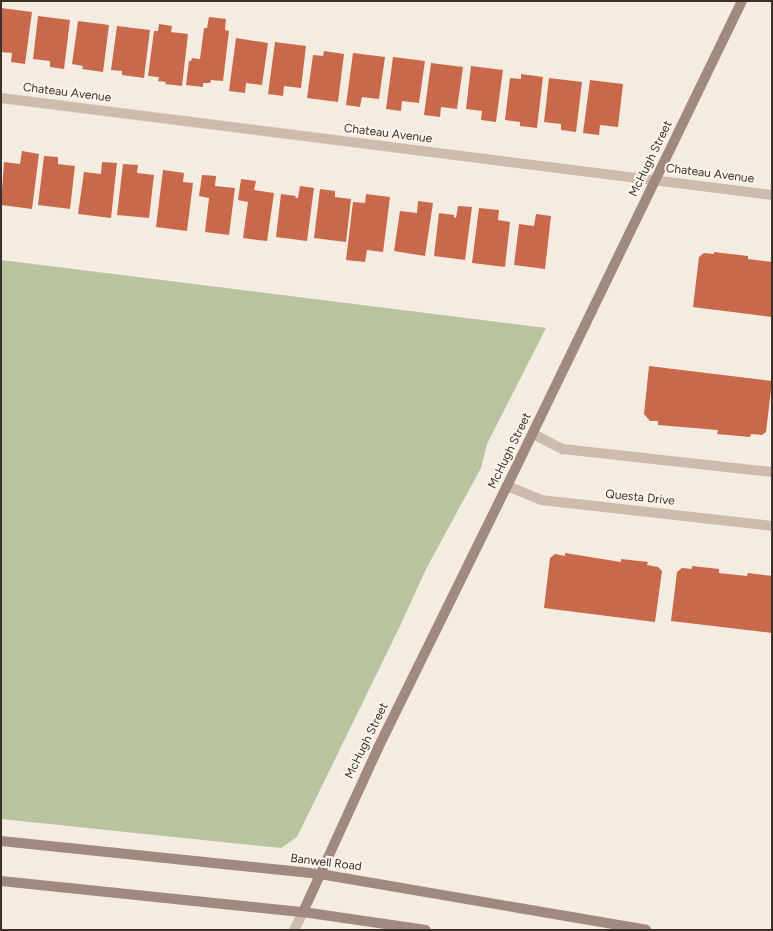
<!DOCTYPE html>
<style>
body{margin:0}
#map{position:relative;width:773px;height:931px;overflow:hidden;background:#f4ebe1;font-family:Figtree,sans-serif}
div>[style]{position:absolute}
[style*='--x']{left:calc(var(--x)*1px);top:calc(var(--y)*1px);width:calc(var(--w)*1px);rotate:calc(var(--a)*1deg)}
.green>*{inset:0;background:#b8c4a0}
.building>*{inset:0;background:#c8694b}
.minor>*{height:10px;margin:-5px;padding:0 5px;transform-origin:5px;border-radius:5px;background:#cdbbac}
.tertiary>*{height:10px;margin:-5px;padding:0 5px;transform-origin:5px;border-radius:5px;background:#cdbbac}
.secondary>*{height:10px;margin:-5px;padding:0 5px;transform-origin:5px;border-radius:5px;background:#a18a7d}
span{translate:-50% -50%;white-space:nowrap;text-align:center;line-height:1.15;-webkit-text-stroke:4px #fbf5ee;paint-order:stroke}
.street-label{font-size:12px;color:#3b302b}
.frame{position:absolute;inset:0;border:2px solid #3b302b;pointer-events:none}
</style>
<div id="map">
<div class="green">
<i style="clip-path:polygon(1px 260px,546px 328px,487px 444px,481px 468px,426px 569px,400px 626px,297px 837px,281px 848px,1px 819px)"></i>
</div>
<div class="building">
<i style="clip-path:polygon(1px 8px,32px 12px,25px 64px,11px 62px,12px 53px,1px 52px)"></i>
<i style="clip-path:polygon(38px 16px,70px 20px,64px 69px,50px 67px,50px 61px,33px 59px)"></i>
<i style="clip-path:polygon(209px 17px,226px 19px,225px 30px,229px 31px,223px 81px,211px 80px,210px 83px,203px 83px,203px 87px,186px 85px,189px 61px,191px 61px,192px 58px,200px 59px,204px 28px,207px 28px)"></i>
<i style="clip-path:polygon(78px 21px,109px 25px,103px 72px,82px 69px,83px 66px,72px 64px)"></i>
<i style="clip-path:polygon(159px 24px,172px 26px,171px 32px,188px 34px,182px 86px,165px 84px,166px 82px,158px 81px,159px 77px,148px 76px,154px 31px,158px 31px)"></i>
<i style="clip-path:polygon(117px 26px,150px 30px,144px 78px,122px 75px,122px 71px,111px 70px)"></i>
<i style="clip-path:polygon(236px 38px,268px 43px,262px 85px,246px 83px,245px 93px,229px 91px)"></i>
<i style="clip-path:polygon(275px 42px,306px 46px,301px 88px,284px 86px,283px 96px,268px 94px)"></i>
<i style="clip-path:polygon(324px 51px,344px 54px,338px 102px,307px 98px,313px 55px,323px 56px)"></i>
<i style="clip-path:polygon(353px 53px,385px 57px,379px 99px,362px 97px,360px 107px,346px 105px)"></i>
<i style="clip-path:polygon(393px 57px,425px 61px,419px 103px,402px 101px,401px 111px,386px 109px)"></i>
<i style="clip-path:polygon(431px 63px,463px 67px,457px 109px,441px 107px,440px 117px,424px 115px)"></i>
<i style="clip-path:polygon(471px 66px,503px 70px,496px 122px,481px 120px,482px 111px,466px 109px)"></i>
<i style="clip-path:polygon(521px 74px,543px 77px,537px 128px,520px 126px,520px 122px,505px 120px,510px 78px,521px 79px)"></i>
<i style="clip-path:polygon(549px 78px,582px 82px,576px 132px,561px 130px,561px 124px,544px 122px)"></i>
<i style="clip-path:polygon(590px 80px,623px 84px,618px 127px,600px 125px,599px 135px,583px 133px)"></i>
<i style="clip-path:polygon(22px 151px,39px 154px,32px 209px,1px 205px,4px 162px,20px 164px)"></i>
<i style="clip-path:polygon(44px 156px,58px 157px,58px 164px,75px 166px,70px 209px,38px 205px)"></i>
<i style="clip-path:polygon(102px 162px,117px 163px,111px 218px,78px 214px,84px 172px,101px 174px)"></i>
<i style="clip-path:polygon(123px 164px,138px 165px,137px 173px,154px 175px,149px 218px,117px 215px)"></i>
<i style="clip-path:polygon(163px 170px,184px 173px,183px 182px,193px 183px,187px 231px,156px 227px)"></i>
<i style="clip-path:polygon(202px 175px,216px 176px,215px 186px,235px 188px,229px 235px,205px 232px,209px 198px,199px 196px)"></i>
<i style="clip-path:polygon(241px 179px,256px 181px,254px 190px,274px 193px,267px 241px,243px 238px,248px 202px,238px 200px)"></i>
<i style="clip-path:polygon(300px 186px,314px 188px,307px 241px,276px 237px,281px 194px,296px 196px,295px 198px,298px 198px)"></i>
<i style="clip-path:polygon(320px 189px,335px 191px,335px 197px,351px 199px,346px 242px,314px 238px)"></i>
<i style="clip-path:polygon(366px 194px,390px 197px,383px 252px,367px 250px,365px 262px,346px 260px,353px 202px,365px 203px)"></i>
<i style="clip-path:polygon(418px 201px,433px 203px,425px 256px,394px 251px,400px 211px,417px 213px)"></i>
<i style="clip-path:polygon(458px 206px,472px 207px,465px 260px,434px 256px,439px 213px,454px 215px,454px 217px,456px 218px)"></i>
<i style="clip-path:polygon(479px 208px,499px 210px,498px 220px,510px 222px,505px 267px,472px 263px)"></i>
<i style="clip-path:polygon(536px 214px,551px 216px,545px 269px,514px 265px,519px 224px,534px 226px)"></i>
<i style="clip-path:polygon(714px 252px,748px 256px,748px 259px,772px 262px,772px 317px,693px 307px,699px 257px,704px 253px,714px 254px)"></i>
<i style="clip-path:polygon(649px 366px,772px 381px,766px 432px,762px 435px,751px 434px,750px 437px,717px 434px,718px 430px,658px 425px,658px 421px,650px 421px,644px 414px)"></i>
<i style="clip-path:polygon(565px 553px,621px 562px,621px 559px,648px 562px,647px 565px,658px 567px,662px 571px,655px 622px,544px 608px,550px 558px,555px 554px,565px 556px)"></i>
<i style="clip-path:polygon(692px 566px,719px 569px,719px 573px,747px 576px,748px 573px,772px 576px,772px 633px,671px 621px,677px 572px,682px 568px,692px 569px)"></i>
</div>
<div class="minor">
<i style="--x:1;--y:98;--w:777;--a:7.17"></i>
<i style="--x:533;--y:434;--w:34;--a:27"></i>
<i style="--x:563;--y:449;--w:210;--a:6.3"></i>
<i style="--x:507;--y:486;--w:37;--a:22"></i>
<i style="--x:541;--y:500;--w:232;--a:6.4"></i>
</div>
<div class="tertiary">
<i style="--x:294;--y:930;--w:20;--a:-63"></i>
</div>
<div class="secondary">
<i style="--x:1;--y:841;--w:321;--a:5.9"></i>
<i style="--x:320;--y:874;--w:331;--a:9.7"></i>
<i style="--x:1;--y:881;--w:304;--a:5.9"></i>
<i style="--x:303;--y:912;--w:124;--a:8.3"></i>
<i style="--x:303;--y:912;--w:180;--a:-65.4"></i>
<i style="--x:378;--y:748;--w:292;--a:-63.8"></i>
<i style="--x:507;--y:486;--w:539;--a:-64.15"></i>
</div>
<div class="street-label">
<span style="left:67px;top:93px;rotate:7deg">Chateau Avenue</span>
<span style="left:388px;top:134px;rotate:7deg">Chateau Avenue</span>
<span style="left:651px;top:159px;rotate:-64deg">McHugh Street</span>
<span style="left:710px;top:174px;rotate:7deg">Chateau Avenue</span>
<span style="left:510px;top:451px;rotate:-64deg">McHugh Street</span>
<span style="left:640px;top:498px;rotate:6deg">Questa Drive</span>
<span style="left:367px;top:741px;rotate:-64deg">McHugh Street</span>
<span style="left:326px;top:863px;rotate:7deg">Banwell Road</span>
</div>
<div class="frame"></div>
</div>
